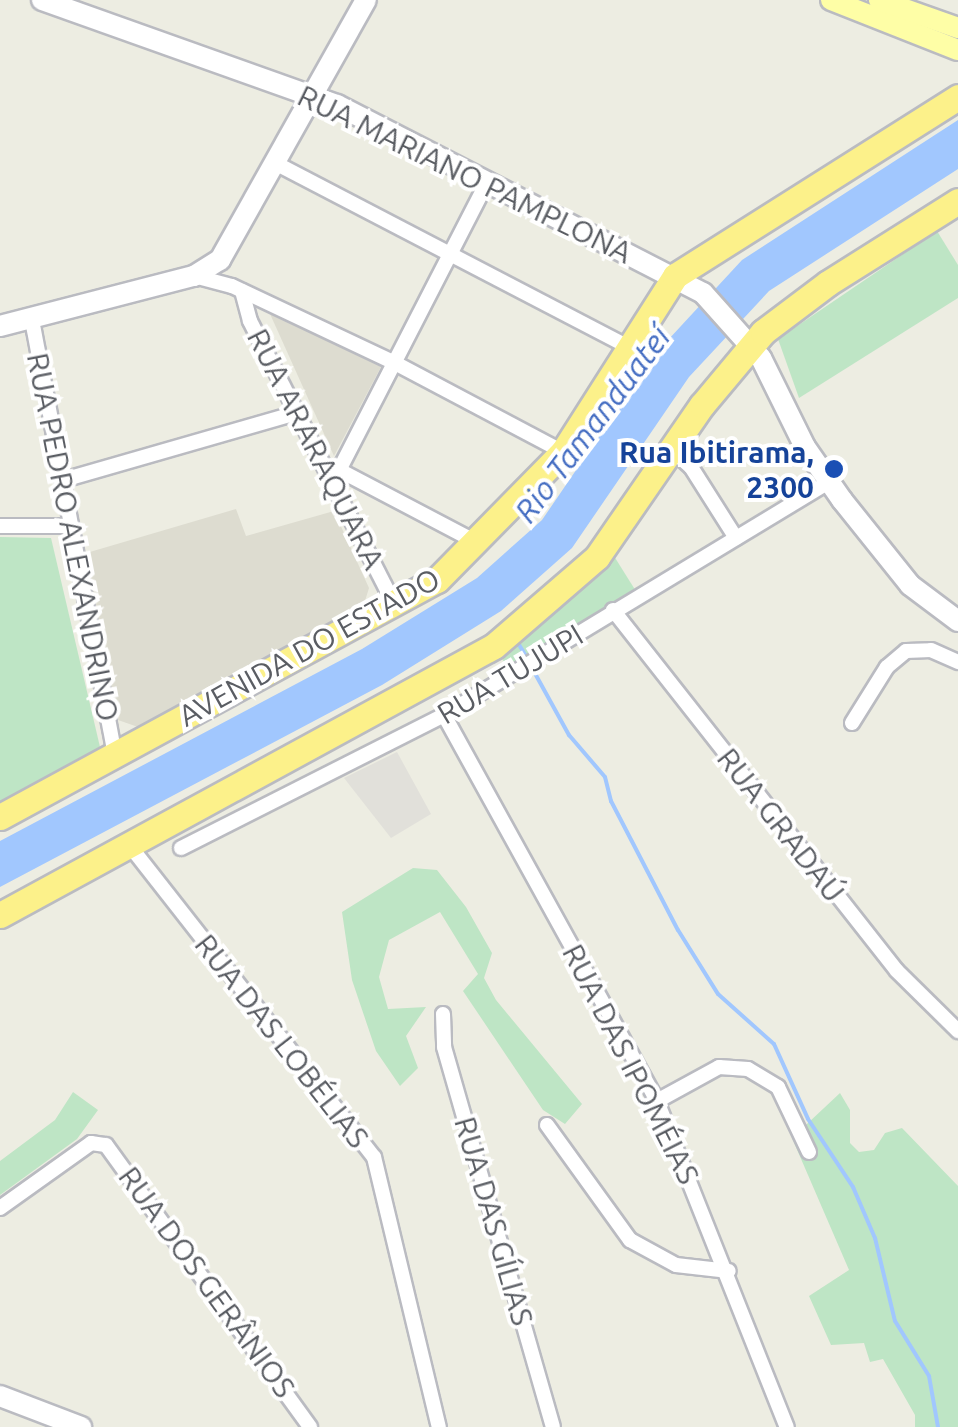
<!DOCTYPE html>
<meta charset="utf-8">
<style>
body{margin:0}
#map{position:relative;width:958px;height:1427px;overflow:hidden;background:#edede2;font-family:Ubuntu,sans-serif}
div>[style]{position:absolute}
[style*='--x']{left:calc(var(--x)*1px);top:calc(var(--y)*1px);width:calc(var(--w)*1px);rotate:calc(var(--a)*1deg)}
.industrial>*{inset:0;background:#e1e0da}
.education>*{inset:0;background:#dddcd0}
.green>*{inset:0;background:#bee5c5}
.water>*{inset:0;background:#a1c7fe}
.stream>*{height:4px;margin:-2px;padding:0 2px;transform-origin:2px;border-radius:2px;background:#a1c7fe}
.roads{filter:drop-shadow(2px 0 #babbc1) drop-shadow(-2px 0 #babbc1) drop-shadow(0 2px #babbc1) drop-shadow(0 -2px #babbc1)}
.street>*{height:14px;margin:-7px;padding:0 7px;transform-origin:7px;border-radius:7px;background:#fff}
.secondary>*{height:20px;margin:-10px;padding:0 10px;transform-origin:10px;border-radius:10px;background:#fff}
.primary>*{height:20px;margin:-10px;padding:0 10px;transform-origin:10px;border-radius:10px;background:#fefea6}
.highway>*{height:25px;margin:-12.5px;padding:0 12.5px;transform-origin:12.5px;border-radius:12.5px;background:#fcf18a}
.dots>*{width:28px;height:28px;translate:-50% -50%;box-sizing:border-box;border:5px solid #fff;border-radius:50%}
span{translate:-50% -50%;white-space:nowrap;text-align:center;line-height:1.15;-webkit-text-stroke:8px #fff;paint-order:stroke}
.street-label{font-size:30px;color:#5a5d63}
.transit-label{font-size:30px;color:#164399;font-weight:700}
.right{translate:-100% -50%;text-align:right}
.water-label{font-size:32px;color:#446dc2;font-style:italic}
</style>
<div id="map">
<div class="industrial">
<i style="clip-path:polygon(397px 752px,431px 814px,391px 838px,344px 778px)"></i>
</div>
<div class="education">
<i style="clip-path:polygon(266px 305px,382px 365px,334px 456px)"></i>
<i style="clip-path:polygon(236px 509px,246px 536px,334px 511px,369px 588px,361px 614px,138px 727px,118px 720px,83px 554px)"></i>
</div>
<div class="green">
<i style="clip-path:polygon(937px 231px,958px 265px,958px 298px,799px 398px,778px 339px)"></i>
<i style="clip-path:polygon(0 537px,51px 538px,100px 747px,0 802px)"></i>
<i style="clip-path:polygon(607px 545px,639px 596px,513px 676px,494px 646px)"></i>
<i style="clip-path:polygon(413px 868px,437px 870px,466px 907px,492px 953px,484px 978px,496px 1000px,582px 1104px,565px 1124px,543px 1110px,463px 991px,478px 974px,440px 912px,389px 940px,379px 977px,388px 1009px,426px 1007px,406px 1036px,418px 1068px,400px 1086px,376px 1051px,352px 980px,342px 912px)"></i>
<i style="clip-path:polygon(73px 1092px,98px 1110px,77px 1139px,0 1195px,0 1161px,55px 1120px)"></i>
<i style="clip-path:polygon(840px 1093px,850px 1110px,850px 1143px,859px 1152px,874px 1150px,885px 1133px,902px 1128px,958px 1186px,958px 1427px,915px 1427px,915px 1415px,883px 1359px,870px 1362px,864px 1343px,831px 1345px,809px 1296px,849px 1270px,792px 1138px)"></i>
</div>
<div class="water">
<i style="clip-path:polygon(958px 120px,958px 169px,769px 291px,689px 377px,572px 548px,501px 611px,382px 685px,0 887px,0 841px,362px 649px,477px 578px,542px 520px,656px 353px,742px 260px)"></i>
</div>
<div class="stream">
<i style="--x:515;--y:638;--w:26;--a:59"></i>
<i style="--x:532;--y:668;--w:77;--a:61.1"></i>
<i style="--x:569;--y:735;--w:55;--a:49.4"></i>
<i style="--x:605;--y:777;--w:25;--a:76"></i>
<i style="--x:611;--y:801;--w:145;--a:62.6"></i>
<i style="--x:678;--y:930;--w:75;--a:58"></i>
<i style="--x:718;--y:994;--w:75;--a:41.8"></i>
<i style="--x:774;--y:1044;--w:82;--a:65.6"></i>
<i style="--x:808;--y:1119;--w:82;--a:56.5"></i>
<i style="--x:853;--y:1187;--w:56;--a:66.7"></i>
<i style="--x:875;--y:1238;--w:85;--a:76.5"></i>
<i style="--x:895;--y:1321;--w:65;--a:58.3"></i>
<i style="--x:929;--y:1376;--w:52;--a:80"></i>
</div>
<div class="roads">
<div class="street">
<i style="--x:277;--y:164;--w:394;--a:27.5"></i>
<i style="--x:194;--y:276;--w:39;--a:15"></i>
<i style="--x:232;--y:286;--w:180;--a:25.3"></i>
<i style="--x:395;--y:363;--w:190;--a:27.9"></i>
<i style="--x:242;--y:291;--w:31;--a:75"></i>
<i style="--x:250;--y:321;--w:319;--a:63"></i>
<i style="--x:32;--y:320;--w:443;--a:79.2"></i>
<i style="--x:672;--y:450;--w:25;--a:42"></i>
<i style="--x:691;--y:467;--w:84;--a:57.6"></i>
<i style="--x:339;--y:470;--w:157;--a:27.7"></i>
<i style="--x:63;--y:480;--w:243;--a:-16"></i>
<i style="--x:333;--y:482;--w:337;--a:-62.8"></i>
<i style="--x:0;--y:526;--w:71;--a:0"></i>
<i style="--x:613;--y:610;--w:459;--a:51.8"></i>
<i style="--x:897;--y:971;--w:86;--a:44.5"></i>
<i style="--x:444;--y:715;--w:441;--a:61.1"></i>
<i style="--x:657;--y:1101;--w:351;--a:68.3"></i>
<i style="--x:852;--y:723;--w:66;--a:-58"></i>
<i style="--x:887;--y:667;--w:25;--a:-40"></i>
<i style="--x:906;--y:651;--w:25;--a:-2"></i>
<i style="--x:931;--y:650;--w:30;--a:24"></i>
<i style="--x:130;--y:846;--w:395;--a:51.9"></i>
<i style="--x:374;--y:1157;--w:278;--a:76.5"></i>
<i style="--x:181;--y:848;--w:295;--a:-26.8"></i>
<i style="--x:444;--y:715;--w:449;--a:-31.2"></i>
<i style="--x:443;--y:1014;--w:33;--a:88"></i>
<i style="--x:444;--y:1047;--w:395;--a:74"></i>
<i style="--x:657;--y:1101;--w:71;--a:-28.7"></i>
<i style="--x:719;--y:1067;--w:29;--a:4"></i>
<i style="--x:748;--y:1069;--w:35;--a:31"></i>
<i style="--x:778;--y:1087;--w:72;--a:64.5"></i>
<i style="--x:547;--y:1125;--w:142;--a:54.2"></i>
<i style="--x:630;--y:1240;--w:52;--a:28.5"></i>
<i style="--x:676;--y:1265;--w:53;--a:6.5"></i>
<i style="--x:0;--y:1208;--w:112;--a:-35.5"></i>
<i style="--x:91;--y:1143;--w:15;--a:8"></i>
<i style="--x:106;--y:1145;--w:348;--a:54.1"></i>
</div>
<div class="secondary">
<i style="--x:42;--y:0;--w:313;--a:19.6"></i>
<i style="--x:337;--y:105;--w:411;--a:27.2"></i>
<i style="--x:703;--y:293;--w:87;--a:48.3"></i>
<i style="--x:761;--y:358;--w:99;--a:63.7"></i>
<i style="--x:805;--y:447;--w:65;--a:55.1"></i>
<i style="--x:842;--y:500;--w:109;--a:51.3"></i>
<i style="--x:910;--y:585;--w:60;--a:36.9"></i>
<i style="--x:0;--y:326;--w:200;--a:-14.5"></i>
<i style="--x:194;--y:276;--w:31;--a:-32"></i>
<i style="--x:220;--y:260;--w:298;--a:-60.7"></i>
<i style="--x:0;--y:1396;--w:87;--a:20.9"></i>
</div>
<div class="primary">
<i style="--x:831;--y:0;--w:136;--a:21.5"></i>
<i style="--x:879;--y:0;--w:84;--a:19.5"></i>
</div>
<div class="highway">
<i style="--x:0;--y:817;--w:497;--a:-28.5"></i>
<i style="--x:437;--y:580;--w:180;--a:-45.5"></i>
<i style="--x:563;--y:452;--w:209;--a:-57.5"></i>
<i style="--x:675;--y:276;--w:335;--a:-32.3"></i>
<i style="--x:0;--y:915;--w:562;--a:-28.57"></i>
<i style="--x:494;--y:646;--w:136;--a:-40.8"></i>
<i style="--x:597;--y:557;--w:185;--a:-55.4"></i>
<i style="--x:702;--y:405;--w:95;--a:-50.1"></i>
<i style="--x:763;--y:332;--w:81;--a:-37"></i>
<i style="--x:828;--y:283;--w:154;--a:-32.2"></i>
</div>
</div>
<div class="dots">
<i style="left:834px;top:469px;background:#1a4fb4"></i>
</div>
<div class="street-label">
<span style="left:465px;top:174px;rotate:26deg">RUA MARIANO PAMPLONA</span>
<span style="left:316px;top:449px;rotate:63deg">RUA ARARAQUARA</span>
<span style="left:73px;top:537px;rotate:79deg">RUA PEDRO ALEXANDRINO</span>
<span style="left:309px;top:647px;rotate:-29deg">AVENIDA DO ESTADO</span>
<span style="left:510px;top:674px;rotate:-31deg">RUA TUJUPI</span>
<span style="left:781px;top:825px;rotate:52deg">RUA GRADAÚ</span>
<span style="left:282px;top:1041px;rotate:52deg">RUA DAS LOBÉLIAS</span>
<span style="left:631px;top:1064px;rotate:63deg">RUA DAS IPOMÉIAS</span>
<span style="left:494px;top:1221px;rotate:74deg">RUA DAS GÍLIAS</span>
<span style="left:207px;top:1282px;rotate:54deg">RUA DOS GERÂNIOS</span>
</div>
<div class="transit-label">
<span class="right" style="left:814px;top:469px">Rua Ibitirama,<br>2300</span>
</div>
<div class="water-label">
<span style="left:592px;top:424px;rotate:-53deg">Rio Tamanduateí</span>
</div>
</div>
